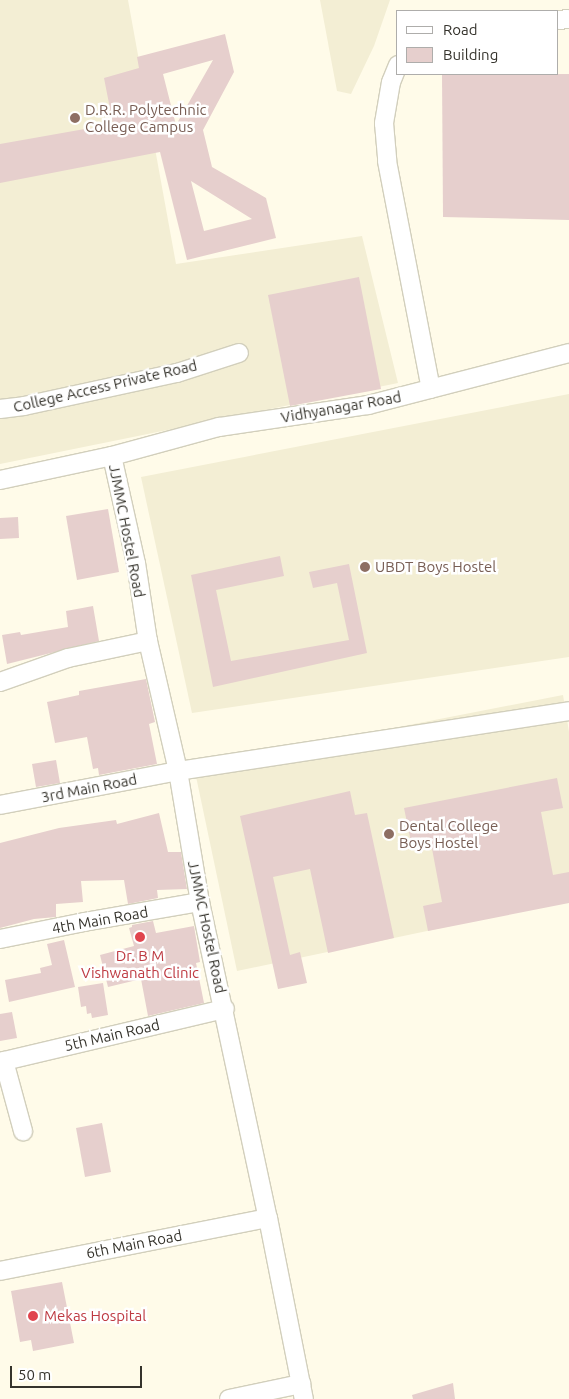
<!DOCTYPE html>
<style>
body{margin:0}
#map{position:relative;width:569px;height:1399px;overflow:hidden;background:#fffbe9;font-family:Ubuntu,sans-serif}
div>[style]{position:absolute}
[style*='--x']{left:calc(var(--x)*1px);top:calc(var(--y)*1px);width:calc(var(--w)*1px);rotate:calc(var(--a)*1deg)}
.built>*{inset:0;background:#f3eed4}
.building>*{inset:0;background:#e6cfcd}
.roads{filter:drop-shadow(1px 0 #d2cfbc) drop-shadow(-1px 0 #d2cfbc) drop-shadow(0 1px #d2cfbc) drop-shadow(0 -1px #d2cfbc)}
.minor>*{height:18px;margin:-9px;padding:0 9px;transform-origin:9px;border-radius:9px;background:#fff}
.dots>*{width:14px;height:14px;translate:-50% -50%;box-sizing:border-box;border:2px solid #fff;border-radius:50%}
span{translate:-50% -50%;white-space:nowrap;text-align:center;line-height:1.15;-webkit-text-stroke:5px #fff;paint-order:stroke}
.education-label{font-size:15px;color:#785e54}
.left{translate:0 -50%;text-align:left}
.street-label{font-size:15px;color:#35332c}
.health-label{font-size:15px;color:#be3a42}
.legend{position:absolute;left:396px;top:10px;width:162px;height:65px;box-sizing:border-box;background:#fff;border:1px solid #aeadab;margin:0;padding:6px 9px;list-style:none;font-size:15px;color:#35332c}
.legend li{display:flex;align-items:center;gap:10px;height:25px}
.legend b{width:25px;border:1px solid #aeadab}
.scale{position:absolute;left:10px;top:1366px;width:132px;height:22px;box-sizing:border-box;border:2px solid #35332c;border-top:0;padding-left:6px;font-size:15px;line-height:18px;white-space:nowrap;color:#35332c;-webkit-text-stroke:4px #fff;paint-order:stroke}
</style>
<div id="map">
<div class="built">
<i style="clip-path:polygon(0 0,128px 0,176px 264px,362px 236px,398px 383px,0 464px)"></i>
<i style="clip-path:polygon(320px 0,390px 0,374px 46px,351px 94px,337px 91px)"></i>
<i style="clip-path:polygon(569px 394px,569px 657px,192px 713px,141px 477px)"></i>
<i style="clip-path:polygon(563px 695px,569px 732px,569px 901px,237px 971px,194px 767px)"></i>
</div>
<div class="building">
<i style="clip-path:polygon(evenodd,225px 34px,234px 72px,203px 130px,212px 167px,266px 198px,276px 238px,187px 260px,160px 152px,0 183px,0 144px,113px 124px,104px 78px,139px 68px,137px 57px,225px 34px,213px 60px,176px 125px,163px 74px,213px 60px,225px 34px,191px 181px,252px 219px,204px 231px,191px 181px)"></i>
<i style="clip-path:polygon(442px 74px,569px 74px,569px 220px,443px 217px)"></i>
<i style="clip-path:polygon(359px 277px,381px 389px,290px 406px,268px 295px)"></i>
<i style="clip-path:polygon(108px 509px,119px 572px,77px 580px,66px 516px)"></i>
<i style="clip-path:polygon(18px 517px,19px 538px,0 539px,0 518px)"></i>
<i style="clip-path:polygon(280px 556px,284px 576px,216px 590px,231px 661px,349px 640px,337px 583px,313px 588px,309px 572px,349px 564px,367px 653px,213px 687px,191px 575px)"></i>
<i style="clip-path:polygon(93px 606px,99px 641px,7px 664px,2px 635px,20px 632px,21px 635px,68px 627px,66px 611px)"></i>
<i style="clip-path:polygon(146px 679px,155px 722px,149px 724px,157px 764px,99px 775px,98px 768px,93px 769px,87px 737px,55px 743px,47px 702px,79px 695px,79px 691px)"></i>
<i style="clip-path:polygon(56px 760px,60px 783px,36px 787px,32px 764px)"></i>
<i style="clip-path:polygon(557px 778px,563px 808px,541px 812px,553px 875px,569px 872px,569px 903px,428px 931px,423px 906px,442px 902px,430px 838px,411px 842px,404px 808px)"></i>
<i style="clip-path:polygon(350px 791px,355px 815px,367px 813px,394px 938px,328px 953px,310px 869px,273px 877px,290px 955px,300px 952px,307px 983px,278px 989px,240px 816px)"></i>
<i style="clip-path:polygon(159px 813px,168px 852px,181px 852px,187px 889px,157px 890px,158px 898px,128px 904px,124px 880px,81px 881px,83px 902px,56px 904px,56px 917px,34px 919px,0 928px,0 843px,59px 828px,116px 820px,117px 824px)"></i>
<i style="clip-path:polygon(153px 921px,156px 933px,194px 926px,200px 962px,196px 963px,204px 1003px,148px 1016px,141px 979px,108px 987px,100px 955px,134px 946px,129px 928px,132px 927px,132px 925px)"></i>
<i style="clip-path:polygon(64px 940px,75px 987px,9px 1002px,5px 980px,41px 973px,40px 968px,52px 965px,47px 944px)"></i>
<i style="clip-path:polygon(103px 983px,108px 1015px,92px 1018px,91px 1013px,87px 1014px,86px 1006px,81px 1007px,78px 987px)"></i>
<i style="clip-path:polygon(12px 1012px,17px 1038px,0 1041px,0 1014px)"></i>
<i style="clip-path:polygon(102px 1123px,111px 1172px,85px 1177px,76px 1128px)"></i>
<i style="clip-path:polygon(62px 1282px,74px 1343px,33px 1351px,31px 1340px,20px 1342px,11px 1291px)"></i>
<i style="clip-path:polygon(453px 1383px,455px 1399px,413px 1399px,412px 1395px)"></i>
</div>
<div class="roads">
<div class="minor">
<i style="--x:558;--y:20;--w:11;--a:-5"></i>
<i style="--x:398;--y:65;--w:18;--a:112"></i>
<i style="--x:391;--y:82;--w:42;--a:99.7"></i>
<i style="--x:384;--y:123;--w:38;--a:85"></i>
<i style="--x:387;--y:161;--w:232;--a:79.1"></i>
<i style="--x:0;--y:409;--w:24;--a:-7"></i>
<i style="--x:24;--y:406;--w:157;--a:-12.2"></i>
<i style="--x:177;--y:373;--w:65;--a:-17.9"></i>
<i style="--x:112;--y:456;--w:110;--a:77.4"></i>
<i style="--x:136;--y:563;--w:79;--a:81.3"></i>
<i style="--x:148;--y:641;--w:133;--a:77"></i>
<i style="--x:178;--y:771;--w:133;--a:80.5"></i>
<i style="--x:200;--y:902;--w:323;--a:77.9"></i>
<i style="--x:268;--y:1218;--w:185;--a:78.8"></i>
<i style="--x:0;--y:480;--w:115;--a:-12.1"></i>
<i style="--x:112;--y:456;--w:111;--a:-15.2"></i>
<i style="--x:219;--y:427;--w:151;--a:-8.4"></i>
<i style="--x:368;--y:405;--w:208;--a:-14.5"></i>
<i style="--x:0;--y:682;--w:72;--a:-19.4"></i>
<i style="--x:68;--y:658;--w:82;--a:-12"></i>
<i style="--x:0;--y:805;--w:181;--a:-10.8"></i>
<i style="--x:178;--y:771;--w:396;--a:-8.7"></i>
<i style="--x:0;--y:939;--w:86;--a:-11.4"></i>
<i style="--x:84;--y:922;--w:118;--a:-9.8"></i>
<i style="--x:4;--y:1061;--w:73;--a:74.8"></i>
<i style="--x:0;--y:1062;--w:231;--a:-13.3"></i>
<i style="--x:0;--y:1271;--w:273;--a:-11.2"></i>
<i style="--x:229;--y:1399;--w:74;--a:-11.8"></i>
</div>
</div>
<div class="dots">
<i style="left:75px;top:118px;background:#8d6e63"></i>
<i style="left:365px;top:567px;background:#8d6e63"></i>
<i style="left:389px;top:834px;background:#8d6e63"></i>
<i style="left:140px;top:937px;background:#e0444e"></i>
<i style="left:33px;top:1316px;background:#e0444e"></i>
</div>
<div class="education-label">
<span class="left" style="left:85px;top:118px">D.R.R. Polytechnic<br>College Campus</span>
<span class="left" style="left:375px;top:567px">UBDT Boys Hostel</span>
<span class="left" style="left:399px;top:834px">Dental College<br>Boys Hostel</span>
</div>
<div class="street-label">
<span style="left:105px;top:386px;rotate:-13deg">College Access Private Road</span>
<span style="left:341px;top:407px;rotate:-10deg">Vidhyanagar Road</span>
<span style="left:127px;top:531px;rotate:79deg">JJMMC Hostel Road</span>
<span style="left:89px;top:788px;rotate:-11deg">3rd Main Road</span>
<span style="left:100px;top:920px;rotate:-10deg">4th Main Road</span>
<span style="left:207px;top:927px;rotate:78deg">JJMMC Hostel Road</span>
<span style="left:112px;top:1035px;rotate:-13deg">5th Main Road</span>
<span style="left:134px;top:1244px;rotate:-11deg">6th Main Road</span>
</div>
<div class="health-label">
<span style="left:140px;top:964px">Dr. B M<br>Vishwanath Clinic</span>
<span class="left" style="left:44px;top:1316px">Mekas Hospital</span>
</div>
<ul class="legend">
<li><b style="height:6px;background:#fff"></b>Road</li>
<li><b style="height:14px;background:#e6cfcd"></b>Building</li>
</ul>
<div class="scale">50 m</div>
</div>
